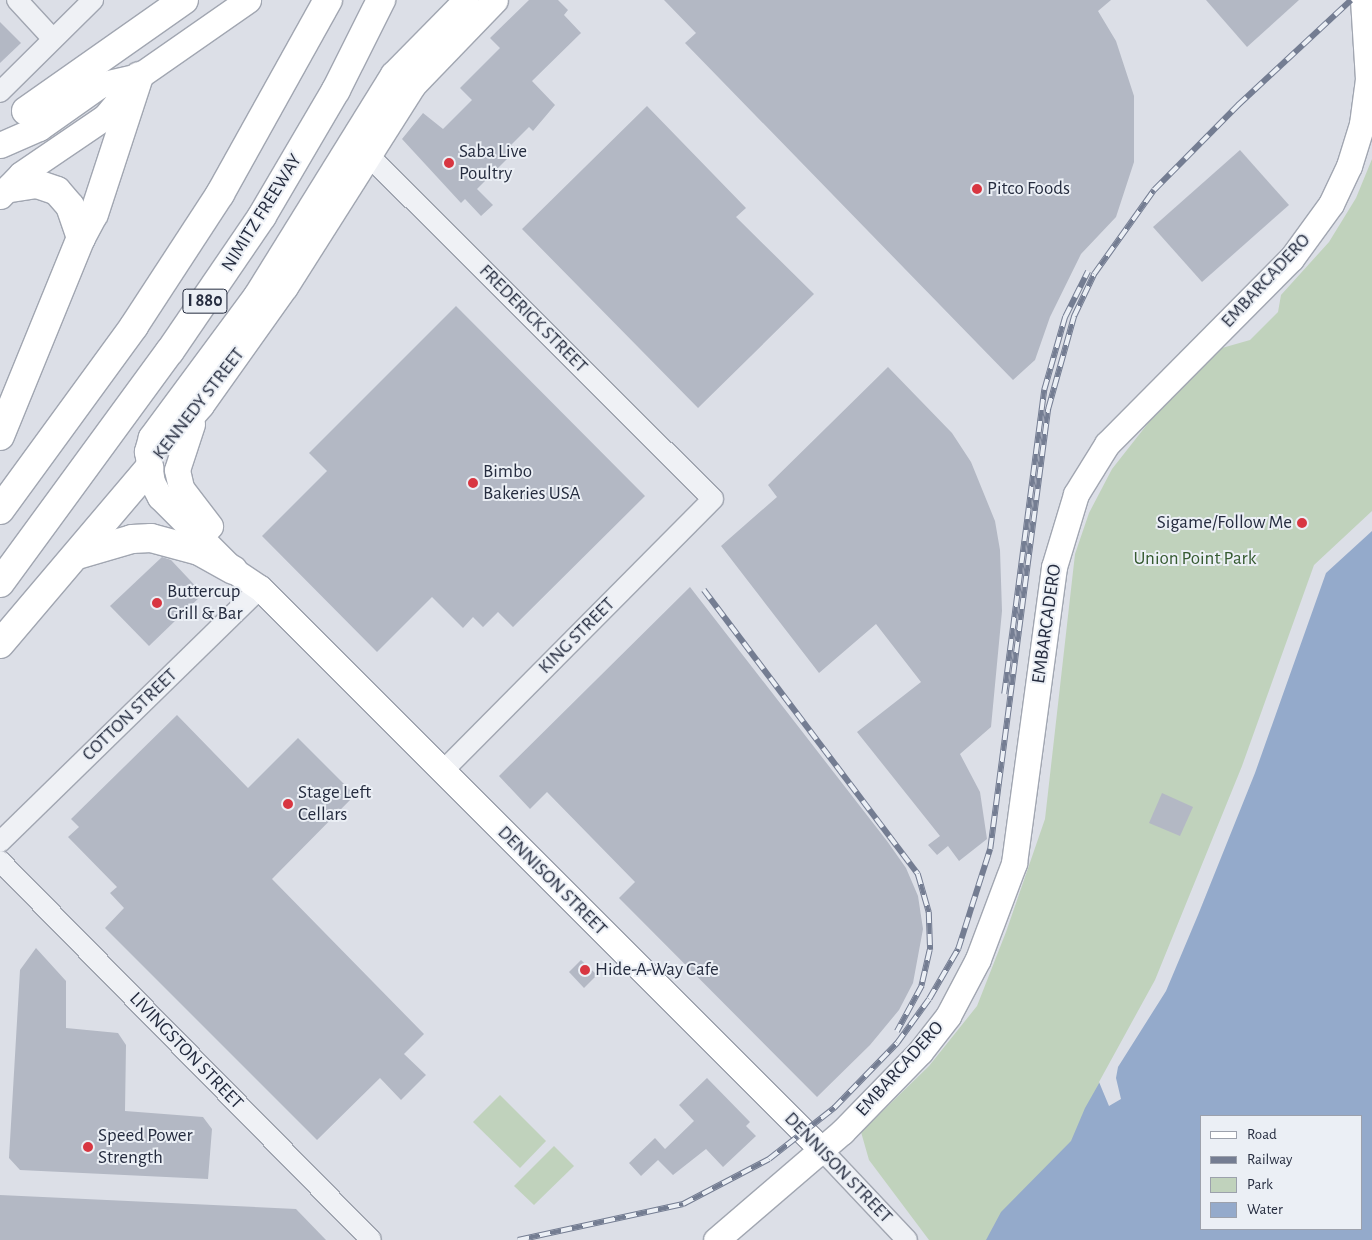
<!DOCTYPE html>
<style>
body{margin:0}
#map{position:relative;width:1372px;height:1240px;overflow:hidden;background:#dcdfe7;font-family:"Alegreya Sans",sans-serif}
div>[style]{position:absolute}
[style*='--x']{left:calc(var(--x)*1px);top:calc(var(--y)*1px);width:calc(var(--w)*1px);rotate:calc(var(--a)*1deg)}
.green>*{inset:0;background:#c0d2bc}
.water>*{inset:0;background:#94aacb}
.pier>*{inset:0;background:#dcdfe7}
.building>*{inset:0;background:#b3b8c4}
.roads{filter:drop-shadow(1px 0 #a1a6b1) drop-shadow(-1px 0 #a1a6b1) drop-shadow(0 1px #a1a6b1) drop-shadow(0 -1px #a1a6b1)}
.minor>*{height:20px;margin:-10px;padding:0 10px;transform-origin:10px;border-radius:10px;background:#eff1f5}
.major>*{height:25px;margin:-12.5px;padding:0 12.5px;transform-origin:12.5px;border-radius:12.5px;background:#fff}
.highway>*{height:28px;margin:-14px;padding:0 14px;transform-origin:14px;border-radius:14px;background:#fff}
.rail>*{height:5.5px;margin-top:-2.75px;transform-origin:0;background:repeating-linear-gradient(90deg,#ebeff5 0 11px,#747d92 0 22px);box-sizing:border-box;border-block:1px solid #747d92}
.dots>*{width:14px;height:14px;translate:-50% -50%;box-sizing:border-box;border:2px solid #ebeff5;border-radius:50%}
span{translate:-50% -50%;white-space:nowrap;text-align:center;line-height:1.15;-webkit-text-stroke:4px #ebeff5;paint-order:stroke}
.shield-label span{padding:1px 4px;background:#ebeff5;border:1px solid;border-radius:4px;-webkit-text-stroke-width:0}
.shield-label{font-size:18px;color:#252c3f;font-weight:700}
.poi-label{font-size:19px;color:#252c3f}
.left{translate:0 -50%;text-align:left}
.right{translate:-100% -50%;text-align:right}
.street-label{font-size:19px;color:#252c3f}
.park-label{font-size:19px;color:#365b31}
.legend{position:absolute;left:1200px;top:1115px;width:162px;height:115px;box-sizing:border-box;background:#ebeff5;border:1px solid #9ca1ac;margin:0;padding:6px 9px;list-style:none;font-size:15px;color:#252c3f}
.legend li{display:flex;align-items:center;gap:10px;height:25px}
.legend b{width:25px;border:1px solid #9ca1ac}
</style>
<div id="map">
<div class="green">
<i style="clip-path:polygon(1372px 159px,1372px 513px,1114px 1240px,929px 1240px,869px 1160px,861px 1132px,929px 1066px,977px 1006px,1006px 932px,1045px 819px,1075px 554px,1089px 513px,1112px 469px,1149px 422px,1222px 348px,1250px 340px,1278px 312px,1281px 295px,1329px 242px,1356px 198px)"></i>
<i style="clip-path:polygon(500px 1095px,546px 1141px,520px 1168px,473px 1122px)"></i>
<i style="clip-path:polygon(554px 1146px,574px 1166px,534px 1205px,514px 1186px)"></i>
</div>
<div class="water">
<i style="clip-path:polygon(evenodd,1372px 513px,1372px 1240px,986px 1240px,1001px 1212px,1071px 1141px,1085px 1108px,1157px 981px,1244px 767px,1316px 566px,1372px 513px,1201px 1116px,1361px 1116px,1361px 1229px,1201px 1229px,1201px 1116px)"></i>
</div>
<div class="pier">
<i style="clip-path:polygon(1372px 511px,1372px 531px,1326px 573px,1255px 773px,1198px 915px,1166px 991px,1118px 1067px,1116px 1078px,1121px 1099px,1109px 1106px,1099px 1082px,1155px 980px,1242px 766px,1314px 565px)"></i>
</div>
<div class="building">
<i style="clip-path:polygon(529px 0,558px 0,568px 10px,564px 15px,581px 33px,532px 81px,555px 105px,533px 131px,529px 127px,508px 148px,513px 153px,477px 189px,493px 205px,481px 216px,465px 199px,461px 203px,402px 139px,423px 113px,443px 129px,472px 100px,460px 88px,500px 48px,490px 38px)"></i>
<i style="clip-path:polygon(664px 0,1111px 0,1098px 11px,1116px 41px,1134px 96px,1134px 162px,1116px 217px,1081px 254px,1050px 317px,1035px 360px,1013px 380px,685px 43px,696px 33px)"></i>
<i style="clip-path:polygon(1206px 0,1299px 0,1247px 47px)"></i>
<i style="clip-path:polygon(0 22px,21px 43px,0 63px)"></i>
<i style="clip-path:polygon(647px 106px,746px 208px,736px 217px,814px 294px,698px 408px,522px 229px)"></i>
<i style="clip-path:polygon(1240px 150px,1289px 205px,1202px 282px,1153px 227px)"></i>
<i style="clip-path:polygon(456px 306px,645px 496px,513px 627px,498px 612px,483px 627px,473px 617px,463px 628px,432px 597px,377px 652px,262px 536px,327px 471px,309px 453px)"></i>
<i style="clip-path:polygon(888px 367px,952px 433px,971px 462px,995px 521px,1000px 550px,1002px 611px,991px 727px,960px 754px,980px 792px,987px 839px,959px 861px,948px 846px,937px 855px,928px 845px,940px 836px,857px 732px,921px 682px,876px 624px,819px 673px,721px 546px,777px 497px,768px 485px)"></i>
<i style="clip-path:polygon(162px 557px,171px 560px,203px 594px,149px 646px,110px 606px)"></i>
<i style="clip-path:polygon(690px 587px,887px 841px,906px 868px,918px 896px,923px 929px,913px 983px,899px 1010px,870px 1045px,817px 1097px,619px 898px,635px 882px,547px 792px,530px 809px,499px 776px)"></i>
<i style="clip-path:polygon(177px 715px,248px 788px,298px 738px,355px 795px,272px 879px,424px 1034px,404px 1054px,426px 1075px,401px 1100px,380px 1078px,317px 1140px,105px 928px,124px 908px,110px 893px,117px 887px,68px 837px,79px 827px,71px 819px)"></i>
<i style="clip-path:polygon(1162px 793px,1193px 807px,1180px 836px,1149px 823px)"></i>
<i style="clip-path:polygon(36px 948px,66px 981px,66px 1028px,118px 1033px,126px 1045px,125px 1111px,203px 1117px,212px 1129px,208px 1179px,20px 1170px,9px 1158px,20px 970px)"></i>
<i style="clip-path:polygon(581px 960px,597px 975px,584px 988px,569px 972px)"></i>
<i style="clip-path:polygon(707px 1078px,750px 1122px,746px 1126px,756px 1136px,723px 1167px,706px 1149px,673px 1175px,658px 1160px,641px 1176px,629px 1163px,655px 1138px,665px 1149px,694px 1121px,679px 1105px)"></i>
<i style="clip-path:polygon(0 1195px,296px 1209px,326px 1240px,0 1240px)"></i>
</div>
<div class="roads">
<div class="minor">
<i style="--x:17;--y:0;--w:53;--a:47.3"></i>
<i style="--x:0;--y:92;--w:131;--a:-44.7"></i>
<i style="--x:358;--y:145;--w:501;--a:44.92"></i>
<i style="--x:713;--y:499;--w:385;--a:134.8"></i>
<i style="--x:0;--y:842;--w:363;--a:-44.3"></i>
<i style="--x:0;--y:861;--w:530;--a:45.61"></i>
<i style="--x:821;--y:1149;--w:125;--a:46.6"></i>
</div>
<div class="major">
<i style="--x:466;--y:0;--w:104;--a:134.6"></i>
<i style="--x:393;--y:74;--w:260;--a:121.8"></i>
<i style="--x:256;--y:295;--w:177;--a:126.5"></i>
<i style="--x:151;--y:437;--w:15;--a:106"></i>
<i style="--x:147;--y:451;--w:31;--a:81"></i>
<i style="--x:152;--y:482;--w:17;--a:62"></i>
<i style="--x:160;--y:497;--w:103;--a:45"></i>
<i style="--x:233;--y:570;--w:32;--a:34"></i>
<i style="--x:260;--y:588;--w:793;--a:45"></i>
<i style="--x:0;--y:145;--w:43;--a:-23.6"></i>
<i style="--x:39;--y:128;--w:75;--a:-35.2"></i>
<i style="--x:100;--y:85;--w:40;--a:-13"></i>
<i style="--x:0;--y:196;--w:30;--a:-46"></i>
<i style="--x:21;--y:174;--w:102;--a:-34.2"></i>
<i style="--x:105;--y:117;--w:53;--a:-50.3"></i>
<i style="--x:139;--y:76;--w:133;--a:-34.9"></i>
<i style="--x:192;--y:424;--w:48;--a:108.1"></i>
<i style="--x:177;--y:470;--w:18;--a:77"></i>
<i style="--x:181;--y:488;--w:48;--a:52.7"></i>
<i style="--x:169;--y:442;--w:49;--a:-49.1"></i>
<i style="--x:201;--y:405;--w:145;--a:-54.6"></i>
<i style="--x:285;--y:287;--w:239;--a:-57.6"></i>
<i style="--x:413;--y:85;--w:118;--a:-46"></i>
<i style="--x:716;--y:1240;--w:166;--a:-40.6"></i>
<i style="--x:842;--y:1132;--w:112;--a:-45.7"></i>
<i style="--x:920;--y:1052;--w:46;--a:-52.1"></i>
<i style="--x:948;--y:1016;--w:64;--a:-62.2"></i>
<i style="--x:978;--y:959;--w:103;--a:-69.4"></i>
<i style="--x:1014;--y:863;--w:299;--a:-82.3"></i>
<i style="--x:1054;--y:567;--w:76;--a:-73.2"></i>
<i style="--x:1076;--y:494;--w:59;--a:-58.2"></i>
<i style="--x:1107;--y:444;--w:261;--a:-45.2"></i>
<i style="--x:1291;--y:259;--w:68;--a:-54"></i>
<i style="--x:1331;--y:204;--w:42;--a:-64.7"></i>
<i style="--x:1349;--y:166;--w:44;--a:-72.8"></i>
<i style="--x:1362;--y:124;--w:45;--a:-82.4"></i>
<i style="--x:1368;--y:79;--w:79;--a:-93.6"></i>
</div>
<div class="highway">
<i style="--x:26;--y:111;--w:193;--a:-35.1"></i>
<i style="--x:11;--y:188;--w:26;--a:-9"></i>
<i style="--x:37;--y:184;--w:21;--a:19"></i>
<i style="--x:57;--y:191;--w:20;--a:49"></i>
<i style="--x:70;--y:206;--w:34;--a:71"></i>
<i style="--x:0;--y:436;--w:214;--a:-67.8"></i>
<i style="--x:81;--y:238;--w:27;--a:-62"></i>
<i style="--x:94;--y:214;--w:145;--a:-71.9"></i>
<i style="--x:0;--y:510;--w:228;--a:-53.9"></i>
<i style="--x:134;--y:326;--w:158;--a:-56.9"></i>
<i style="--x:220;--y:194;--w:222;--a:-60.9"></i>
<i style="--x:77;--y:555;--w:57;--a:-16.2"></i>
<i style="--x:132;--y:539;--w:19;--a:-3"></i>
<i style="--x:151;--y:538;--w:50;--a:15.2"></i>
<i style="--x:199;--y:551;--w:39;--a:29"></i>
<i style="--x:0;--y:583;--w:288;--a:-53.8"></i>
<i style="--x:170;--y:351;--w:163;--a:-55.7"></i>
<i style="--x:262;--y:216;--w:146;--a:-59.6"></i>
<i style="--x:336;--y:90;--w:101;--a:-63.4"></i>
<i style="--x:0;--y:644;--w:231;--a:-49.7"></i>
</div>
</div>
<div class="rail">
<i style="--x:704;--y:590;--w:356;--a:53"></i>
<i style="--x:918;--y:874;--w:40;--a:74"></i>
<i style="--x:929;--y:912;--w:38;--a:88"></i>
<i style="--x:930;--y:950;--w:37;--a:103"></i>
<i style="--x:922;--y:986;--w:52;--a:118.5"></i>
<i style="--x:1004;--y:694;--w:307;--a:-82.5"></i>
<i style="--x:1044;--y:390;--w:76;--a:-74"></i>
<i style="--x:1065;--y:317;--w:51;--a:-63.4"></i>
<i style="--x:518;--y:1240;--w:169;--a:-12.3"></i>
<i style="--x:683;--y:1204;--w:97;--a:-27.6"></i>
<i style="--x:769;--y:1159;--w:83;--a:-38.1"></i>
<i style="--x:834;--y:1108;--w:91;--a:-45.9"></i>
<i style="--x:897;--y:1043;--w:54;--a:-54"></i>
<i style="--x:929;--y:999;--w:58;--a:-59.9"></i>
<i style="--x:958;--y:949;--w:105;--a:-72.3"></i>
<i style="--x:990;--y:849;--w:444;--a:-82.5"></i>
<i style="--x:1048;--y:409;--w:97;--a:-74.4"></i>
<i style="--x:1074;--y:316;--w:47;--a:-64.5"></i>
<i style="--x:1094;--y:274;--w:103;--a:-54.5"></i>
<i style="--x:1154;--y:190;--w:120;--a:-45.3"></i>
<i style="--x:1238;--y:105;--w:154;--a:-42.9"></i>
</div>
<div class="dots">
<i style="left:449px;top:163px;background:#d83641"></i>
<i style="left:977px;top:189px;background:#d83641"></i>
<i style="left:473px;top:483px;background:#d83641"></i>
<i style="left:1302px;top:523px;background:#d83641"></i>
<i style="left:157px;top:603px;background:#d83641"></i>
<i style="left:288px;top:804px;background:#d83641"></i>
<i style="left:585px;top:970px;background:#d83641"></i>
<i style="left:88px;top:1147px;background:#d83641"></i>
</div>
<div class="shield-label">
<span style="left:205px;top:301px">I 880</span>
</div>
<div class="poi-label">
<span class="left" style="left:459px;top:163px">Saba Live<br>Poultry</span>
<span class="left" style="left:987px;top:189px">Pitco Foods</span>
<span class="left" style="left:483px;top:483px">Bimbo<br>Bakeries USA</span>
<span class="right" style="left:1292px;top:523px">Sigame/Follow Me</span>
<span class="left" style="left:167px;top:603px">Buttercup<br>Grill &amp; Bar</span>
<span class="left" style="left:298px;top:804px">Stage Left<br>Cellars</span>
<span class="left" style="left:595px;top:970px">Hide-A-Way Cafe</span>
<span class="left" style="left:98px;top:1147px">Speed Power<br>Strength</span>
</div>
<div class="street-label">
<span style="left:262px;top:213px;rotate:-58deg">NIMITZ FREEWAY</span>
<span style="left:1266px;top:281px;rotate:-47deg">EMBARCADERO</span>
<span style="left:533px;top:319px;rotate:45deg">FREDERICK STREET</span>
<span style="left:199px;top:404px;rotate:-52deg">KENNEDY STREET</span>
<span style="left:1047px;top:624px;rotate:-82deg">EMBARCADERO</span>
<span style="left:577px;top:636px;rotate:-45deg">KING STREET</span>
<span style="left:130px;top:715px;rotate:-44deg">COTTON STREET</span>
<span style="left:552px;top:881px;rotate:45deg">DENNISON STREET</span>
<span style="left:186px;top:1051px;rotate:46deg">LIVINGSTON STREET</span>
<span style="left:900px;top:1069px;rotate:-48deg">EMBARCADERO</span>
<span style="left:838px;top:1168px;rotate:46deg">DENNISON STREET</span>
</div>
<div class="park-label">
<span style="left:1195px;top:559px">Union Point Park</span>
</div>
<ul class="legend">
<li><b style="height:6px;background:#fff"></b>Road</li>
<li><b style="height:6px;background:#747d92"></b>Railway</li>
<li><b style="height:14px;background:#c0d2bc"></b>Park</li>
<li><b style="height:14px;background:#94aacb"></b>Water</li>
</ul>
</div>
